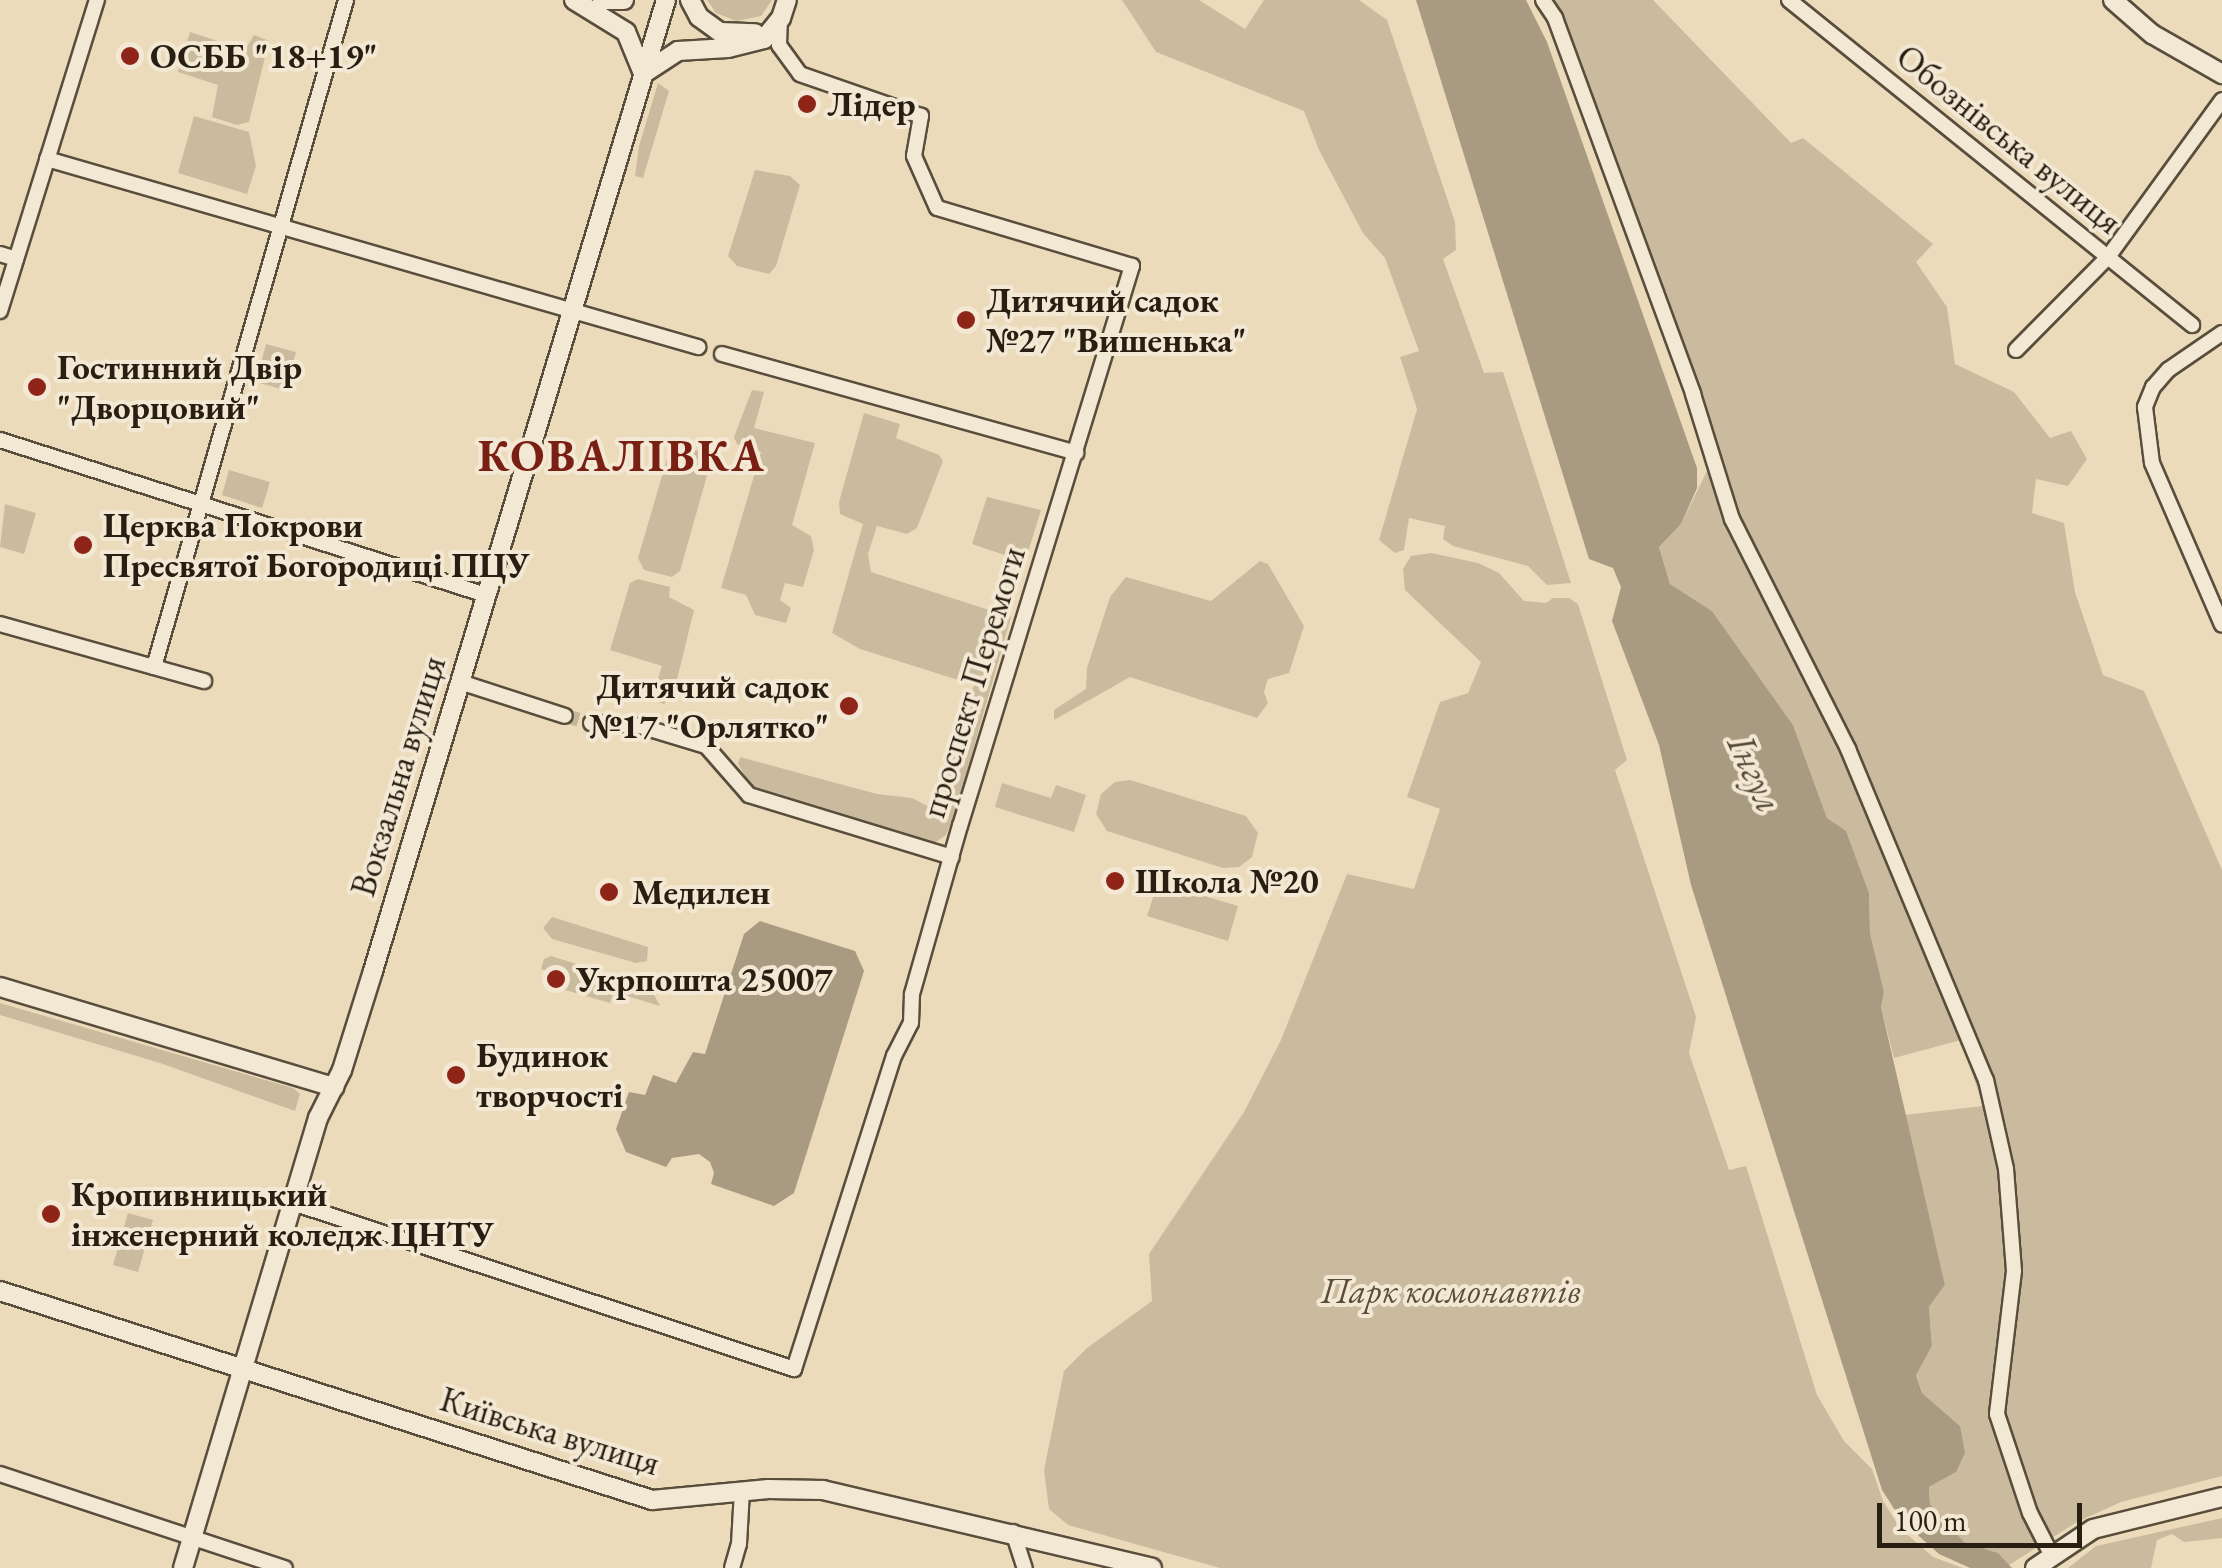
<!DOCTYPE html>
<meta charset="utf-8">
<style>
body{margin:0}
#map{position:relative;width:2222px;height:1568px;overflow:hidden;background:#ecdbbb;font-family:"EB Garamond",serif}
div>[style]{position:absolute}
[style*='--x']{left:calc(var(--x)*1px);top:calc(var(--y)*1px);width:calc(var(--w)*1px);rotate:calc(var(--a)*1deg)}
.green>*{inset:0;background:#cbbb9e}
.water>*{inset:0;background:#a99b81}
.street-tunnel>*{height:14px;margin-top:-7px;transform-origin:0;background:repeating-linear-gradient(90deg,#c5b599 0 14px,transparent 0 21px)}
.roads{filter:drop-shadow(2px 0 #594d3c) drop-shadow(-2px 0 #594d3c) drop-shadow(0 2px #594d3c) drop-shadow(0 -2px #594d3c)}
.street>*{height:14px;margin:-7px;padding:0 7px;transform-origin:7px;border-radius:7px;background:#f3e8d3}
.secondary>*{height:18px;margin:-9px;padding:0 9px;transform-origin:9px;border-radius:9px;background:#f3e8d3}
.dots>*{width:28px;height:28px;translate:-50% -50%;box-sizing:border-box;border:5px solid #f3e8d3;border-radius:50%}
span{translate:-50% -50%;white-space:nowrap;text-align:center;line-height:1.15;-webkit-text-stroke:8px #f3e8d3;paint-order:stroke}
.poi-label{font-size:35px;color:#281e11;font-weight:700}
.left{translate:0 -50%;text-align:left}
.right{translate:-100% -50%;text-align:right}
.street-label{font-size:35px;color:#281e11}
.park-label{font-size:35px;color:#594d3b;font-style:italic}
.water-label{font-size:38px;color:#554a38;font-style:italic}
.district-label{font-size:45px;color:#7a1f14;font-weight:700;letter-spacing:2.5px}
.scale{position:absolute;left:1877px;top:1503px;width:205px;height:45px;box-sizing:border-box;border:5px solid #281e11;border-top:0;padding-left:12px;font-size:30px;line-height:35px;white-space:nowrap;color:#281e11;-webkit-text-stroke:8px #f3e8d3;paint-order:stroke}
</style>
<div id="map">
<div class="green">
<i style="clip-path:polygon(707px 0,772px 0,761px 16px,736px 21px,716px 13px)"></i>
<i style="clip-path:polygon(1122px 0,1199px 0,1245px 29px,1264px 0,1359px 0,1387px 20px,1455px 222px,1456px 250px,1443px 259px,1484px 373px,1503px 372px,1571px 583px,1547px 585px,1528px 566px,1453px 546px,1443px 539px,1445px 526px,1409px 518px,1404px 550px,1395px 553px,1379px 540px,1417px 409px,1400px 357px,1419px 351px,1385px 258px,1363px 233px,1319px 150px,1304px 111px,1156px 52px)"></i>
<i style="clip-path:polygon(1554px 0,1653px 0,1791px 143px,1803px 138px,1933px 244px,1916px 262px,1947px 307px,1955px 364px,2014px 392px,2050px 438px,2071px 431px,2087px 459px,2068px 486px,2036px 479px,2032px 513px,2064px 523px,2075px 592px,2103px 675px,2144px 691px,2222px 870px,2222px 1476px,2121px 1502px,2077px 1522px,2009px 1565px,1998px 1553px,1964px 1542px,1930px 1504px,1929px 1487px,1956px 1472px,1960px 1426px,1922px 1393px,1916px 1374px,1932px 1346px,1929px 1307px,1945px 1285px,1904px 1115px,1983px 1106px,1961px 1040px,1894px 1058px,1881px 1007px,1884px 992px,1870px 933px,1869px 893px,1846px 832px,1827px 818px,1793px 725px,1712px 611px,1670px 584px,1659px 547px,1681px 524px,1708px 469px,1712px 438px)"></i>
<i style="clip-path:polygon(190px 32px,245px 50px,254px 35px,269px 41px,249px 122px,237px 125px,212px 117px,218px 85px,178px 72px)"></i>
<i style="clip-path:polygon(658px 83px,669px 91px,643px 178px,635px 176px,639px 146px)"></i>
<i style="clip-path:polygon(194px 116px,249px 132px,256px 166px,247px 194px,178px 173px)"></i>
<i style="clip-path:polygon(755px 170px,790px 176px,800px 185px,776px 266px,769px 274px,737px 266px,728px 256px)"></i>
<i style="clip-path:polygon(266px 344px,296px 352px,285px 390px,256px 382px)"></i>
<i style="clip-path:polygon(752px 390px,764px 392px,754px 428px,815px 443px,792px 525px,811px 536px,814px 550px,803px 587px,785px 583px,780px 600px,791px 608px,786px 623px,755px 615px,746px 595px,721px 588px,761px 452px,737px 444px,734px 437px)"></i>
<i style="clip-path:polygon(864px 413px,900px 424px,896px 438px,939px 455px,943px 461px,917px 528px,907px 534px,877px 526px,868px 554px,871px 572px,1011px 617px,955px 813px,946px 835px,933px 844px,753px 789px,738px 764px,740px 757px,877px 794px,912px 798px,935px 810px,974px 685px,860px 649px,832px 633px,863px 524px,840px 514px,839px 502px)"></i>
<i style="clip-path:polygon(679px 445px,705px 453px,710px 465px,680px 571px,672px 577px,644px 570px,638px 558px,669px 452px)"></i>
<i style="clip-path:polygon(229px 470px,270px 482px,262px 508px,222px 495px)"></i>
<i style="clip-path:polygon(987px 497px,1041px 510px,1025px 562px,972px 544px)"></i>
<i style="clip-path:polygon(5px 504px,36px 513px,24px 554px,0 547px)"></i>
<i style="clip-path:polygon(1431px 553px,1478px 563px,1499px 573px,1524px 601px,1546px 603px,1553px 598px,1569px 598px,1578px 604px,1627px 760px,1615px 770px,1696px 1017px,1689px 1053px,1729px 1170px,1746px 1166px,1817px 1395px,1844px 1441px,1872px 1469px,1883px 1501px,1900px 1528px,1933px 1557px,1963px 1568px,1220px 1568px,1068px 1525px,1049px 1509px,1044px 1470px,1064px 1371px,1087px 1348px,1152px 1301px,1149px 1254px,1244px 1112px,1281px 1040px,1347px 874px,1414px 889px,1440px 809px,1407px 797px,1440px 702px,1468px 693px,1481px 662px,1405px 590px,1403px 569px,1411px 556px)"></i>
<i style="clip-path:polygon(1260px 561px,1268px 564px,1304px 626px,1289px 673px,1268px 679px,1264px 692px,1268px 703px,1257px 718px,1130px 677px,1054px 720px,1054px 710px,1086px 689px,1087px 668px,1110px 597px,1126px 577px,1211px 601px)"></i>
<i style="clip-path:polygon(638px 579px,670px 587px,669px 597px,694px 610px,673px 696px,664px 704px,651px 700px,662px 666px,610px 650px,630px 583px)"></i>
<i style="clip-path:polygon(1130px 780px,1246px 816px,1258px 833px,1252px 857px,1239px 867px,1223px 868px,1107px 831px,1096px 814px,1101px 794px,1115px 782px)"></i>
<i style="clip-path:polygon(1002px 783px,1051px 798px,1056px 785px,1086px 795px,1074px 832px,995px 807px)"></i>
<i style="clip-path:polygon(1158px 882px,1238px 906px,1228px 941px,1147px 916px)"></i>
<i style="clip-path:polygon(552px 917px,648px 947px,647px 961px,636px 963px,552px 939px,543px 928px)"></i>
<i style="clip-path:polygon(551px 956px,650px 987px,660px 1006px,614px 992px,610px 1003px,558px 988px,561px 975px,541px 969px,544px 959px)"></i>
<i style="clip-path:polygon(0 1003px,293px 1088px,300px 1094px,295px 1111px,160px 1063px,0 1015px)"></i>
<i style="clip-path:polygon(128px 1213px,153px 1220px,138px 1272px,113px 1265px)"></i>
<i style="clip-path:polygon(2222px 1518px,2222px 1538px,2184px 1542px,2172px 1534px,2157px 1540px,2151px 1568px,2068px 1568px,2096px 1546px)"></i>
</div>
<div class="water">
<i style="clip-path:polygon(1416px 0,1526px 0,1547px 42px,1697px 468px,1697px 488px,1681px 524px,1659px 547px,1670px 584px,1712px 611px,1793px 725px,1827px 818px,1846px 831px,1869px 893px,1870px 933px,1884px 992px,1881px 1007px,1945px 1285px,1929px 1307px,1932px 1346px,1916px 1375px,1922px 1393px,1960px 1426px,1965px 1453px,1956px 1472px,1929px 1487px,1930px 1504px,1964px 1542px,1998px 1553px,2012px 1568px,1970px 1568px,1939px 1554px,1902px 1521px,1882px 1490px,1691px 885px,1659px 745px,1612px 621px,1621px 587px,1613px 568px,1589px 559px)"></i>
<i style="clip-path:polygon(760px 921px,855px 951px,864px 971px,794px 1193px,774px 1206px,711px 1184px,714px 1173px,710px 1162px,699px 1154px,672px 1158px,666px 1167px,626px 1152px,616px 1129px,629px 1092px,645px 1095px,653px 1075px,676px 1083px,693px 1052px,705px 1054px,744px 934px)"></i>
</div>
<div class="street-tunnel">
<i style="--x:565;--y:716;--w:27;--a:15"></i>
</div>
<div class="roads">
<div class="street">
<i style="--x:1543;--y:0;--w:22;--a:56"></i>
<i style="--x:1555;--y:18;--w:401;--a:69.8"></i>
<i style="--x:1693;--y:394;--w:131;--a:72.7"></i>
<i style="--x:1732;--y:519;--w:258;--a:63.2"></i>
<i style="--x:1848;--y:749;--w:359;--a:67.4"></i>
<i style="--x:1986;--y:1080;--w:91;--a:77.3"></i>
<i style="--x:2006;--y:1169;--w:102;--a:85.5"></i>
<i style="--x:2014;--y:1271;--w:144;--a:96.8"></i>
<i style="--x:1997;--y:1414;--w:104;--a:71.6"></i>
<i style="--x:2030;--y:1513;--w:48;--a:62.9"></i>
<i style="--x:1789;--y:0;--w:518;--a:38.88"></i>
<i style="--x:47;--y:159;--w:678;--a:16.11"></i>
<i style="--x:0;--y:254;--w:17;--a:17"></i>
<i style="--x:0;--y:311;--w:326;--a:-72.7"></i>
<i style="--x:2222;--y:333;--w:65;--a:145.6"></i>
<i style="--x:2168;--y:370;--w:23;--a:131"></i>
<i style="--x:2153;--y:387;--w:22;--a:112"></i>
<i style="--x:2145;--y:407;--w:56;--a:82.9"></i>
<i style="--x:2152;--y:463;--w:176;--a:66.6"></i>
<i style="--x:2016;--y:350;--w:131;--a:-45.3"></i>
<i style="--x:2108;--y:257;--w:194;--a:-54"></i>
<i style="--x:722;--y:354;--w:368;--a:15.6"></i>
<i style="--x:0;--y:440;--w:510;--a:17.69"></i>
<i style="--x:0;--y:624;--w:212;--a:15.6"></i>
<i style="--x:154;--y:667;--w:694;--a:-73.94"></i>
<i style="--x:460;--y:682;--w:110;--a:17.9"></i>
<i style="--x:591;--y:723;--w:49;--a:3.5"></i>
<i style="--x:640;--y:726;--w:69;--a:16.9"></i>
<i style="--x:706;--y:746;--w:65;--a:48.7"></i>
<i style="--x:749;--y:795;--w:212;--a:17"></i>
<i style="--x:293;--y:1203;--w:528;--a:18.33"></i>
<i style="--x:794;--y:1369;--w:329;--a:-72.3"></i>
<i style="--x:894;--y:1056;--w:37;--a:-63"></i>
<i style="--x:911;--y:1023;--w:29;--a:-88"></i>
<i style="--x:912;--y:994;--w:175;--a:-74.1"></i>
<i style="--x:960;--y:826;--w:586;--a:-72.93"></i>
<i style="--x:1132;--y:266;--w:203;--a:-163.4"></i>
<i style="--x:937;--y:208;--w:57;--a:-113.9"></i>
<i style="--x:914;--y:156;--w:41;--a:-80.1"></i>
<i style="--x:921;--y:116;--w:128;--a:-160.9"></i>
<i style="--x:800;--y:74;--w:36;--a:-126"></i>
<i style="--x:779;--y:45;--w:24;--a:-88"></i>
<i style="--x:0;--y:1474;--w:300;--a:18.3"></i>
<i style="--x:1013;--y:1532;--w:38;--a:72"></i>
<i style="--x:732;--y:1568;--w:25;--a:-74"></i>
<i style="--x:739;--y:1544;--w:53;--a:-86.8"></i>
</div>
<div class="secondary">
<i style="--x:574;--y:0;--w:61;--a:31.6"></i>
<i style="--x:626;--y:32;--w:42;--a:67.7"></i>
<i style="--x:602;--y:0;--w:22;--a:0"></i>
<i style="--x:690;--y:0;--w:19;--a:62"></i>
<i style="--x:699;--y:17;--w:26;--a:36"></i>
<i style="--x:720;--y:32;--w:35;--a:2"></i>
<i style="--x:2113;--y:0;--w:52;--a:41.1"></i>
<i style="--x:2152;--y:34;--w:81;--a:29.7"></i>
<i style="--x:643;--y:74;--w:42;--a:-33.3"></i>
<i style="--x:678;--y:51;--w:50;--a:-3.4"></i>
<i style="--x:728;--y:48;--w:37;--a:-14"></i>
<i style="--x:764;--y:39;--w:27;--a:-51"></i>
<i style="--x:781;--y:18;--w:19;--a:-72"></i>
<i style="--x:0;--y:987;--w:349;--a:16.7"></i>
<i style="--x:0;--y:1291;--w:685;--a:17.77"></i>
<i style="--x:652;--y:1500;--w:117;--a:-5.4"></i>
<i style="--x:768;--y:1489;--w:55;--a:1"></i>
<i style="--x:823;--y:1490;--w:338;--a:13.3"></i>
<i style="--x:183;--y:1568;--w:470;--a:-73.3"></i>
<i style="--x:318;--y:1118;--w:54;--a:-63.4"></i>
<i style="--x:342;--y:1070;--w:104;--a:-72.6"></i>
<i style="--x:373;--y:971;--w:1014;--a:-73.21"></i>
<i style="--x:2035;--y:1568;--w:70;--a:-33.9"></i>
<i style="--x:2093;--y:1529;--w:133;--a:-13.9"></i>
</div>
</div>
<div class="dots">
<i style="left:130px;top:56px;background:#8f2418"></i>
<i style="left:807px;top:104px;background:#8f2418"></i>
<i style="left:966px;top:320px;background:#8f2418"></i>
<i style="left:37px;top:387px;background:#8f2418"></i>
<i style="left:83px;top:545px;background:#8f2418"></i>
<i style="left:849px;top:706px;background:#8f2418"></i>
<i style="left:1115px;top:881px;background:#8f2418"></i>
<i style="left:609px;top:892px;background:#8f2418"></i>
<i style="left:556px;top:979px;background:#8f2418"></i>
<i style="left:456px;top:1075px;background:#8f2418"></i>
<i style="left:51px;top:1214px;background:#8f2418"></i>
</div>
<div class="poi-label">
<span class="left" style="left:150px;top:56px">ОСББ "18+19"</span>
<span class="left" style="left:827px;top:104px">Лідер</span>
<span class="left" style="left:986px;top:320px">Дитячий садок<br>№27 "Вишенька"</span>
<span class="left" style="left:57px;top:387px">Гостинний Двір<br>"Дворцовий"</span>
<span class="left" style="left:103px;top:545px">Церква Покрови<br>Пресвятої Богородиці ПЦУ</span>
<span class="right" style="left:829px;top:706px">Дитячий садок<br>№17 "Орлятко"</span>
<span class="left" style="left:1135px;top:881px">Школа №20</span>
<span class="left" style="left:632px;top:892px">Медилен</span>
<span class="left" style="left:576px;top:979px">Укрпошта 25007</span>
<span class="left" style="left:476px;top:1075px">Будинок<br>творчості</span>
<span class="left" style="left:71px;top:1214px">Кропивницький<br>інженерний коледж ЦНТУ</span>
</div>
<div class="street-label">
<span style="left:2009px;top:139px;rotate:39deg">Обознівська вулиця</span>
<span style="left:973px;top:682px;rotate:-73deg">проспект Перемоги</span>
<span style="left:398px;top:776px;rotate:-73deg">Вокзальна вулиця</span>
<span style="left:550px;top:1431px;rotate:17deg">Київська вулиця</span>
</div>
<div class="park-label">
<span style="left:1451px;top:1291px">Парк космонавтів</span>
</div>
<div class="water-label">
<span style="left:1756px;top:773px;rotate:66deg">Інгул</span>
</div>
<div class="district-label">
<span style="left:622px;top:456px">КОВАЛІВКА</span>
</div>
<div class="scale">100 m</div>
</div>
